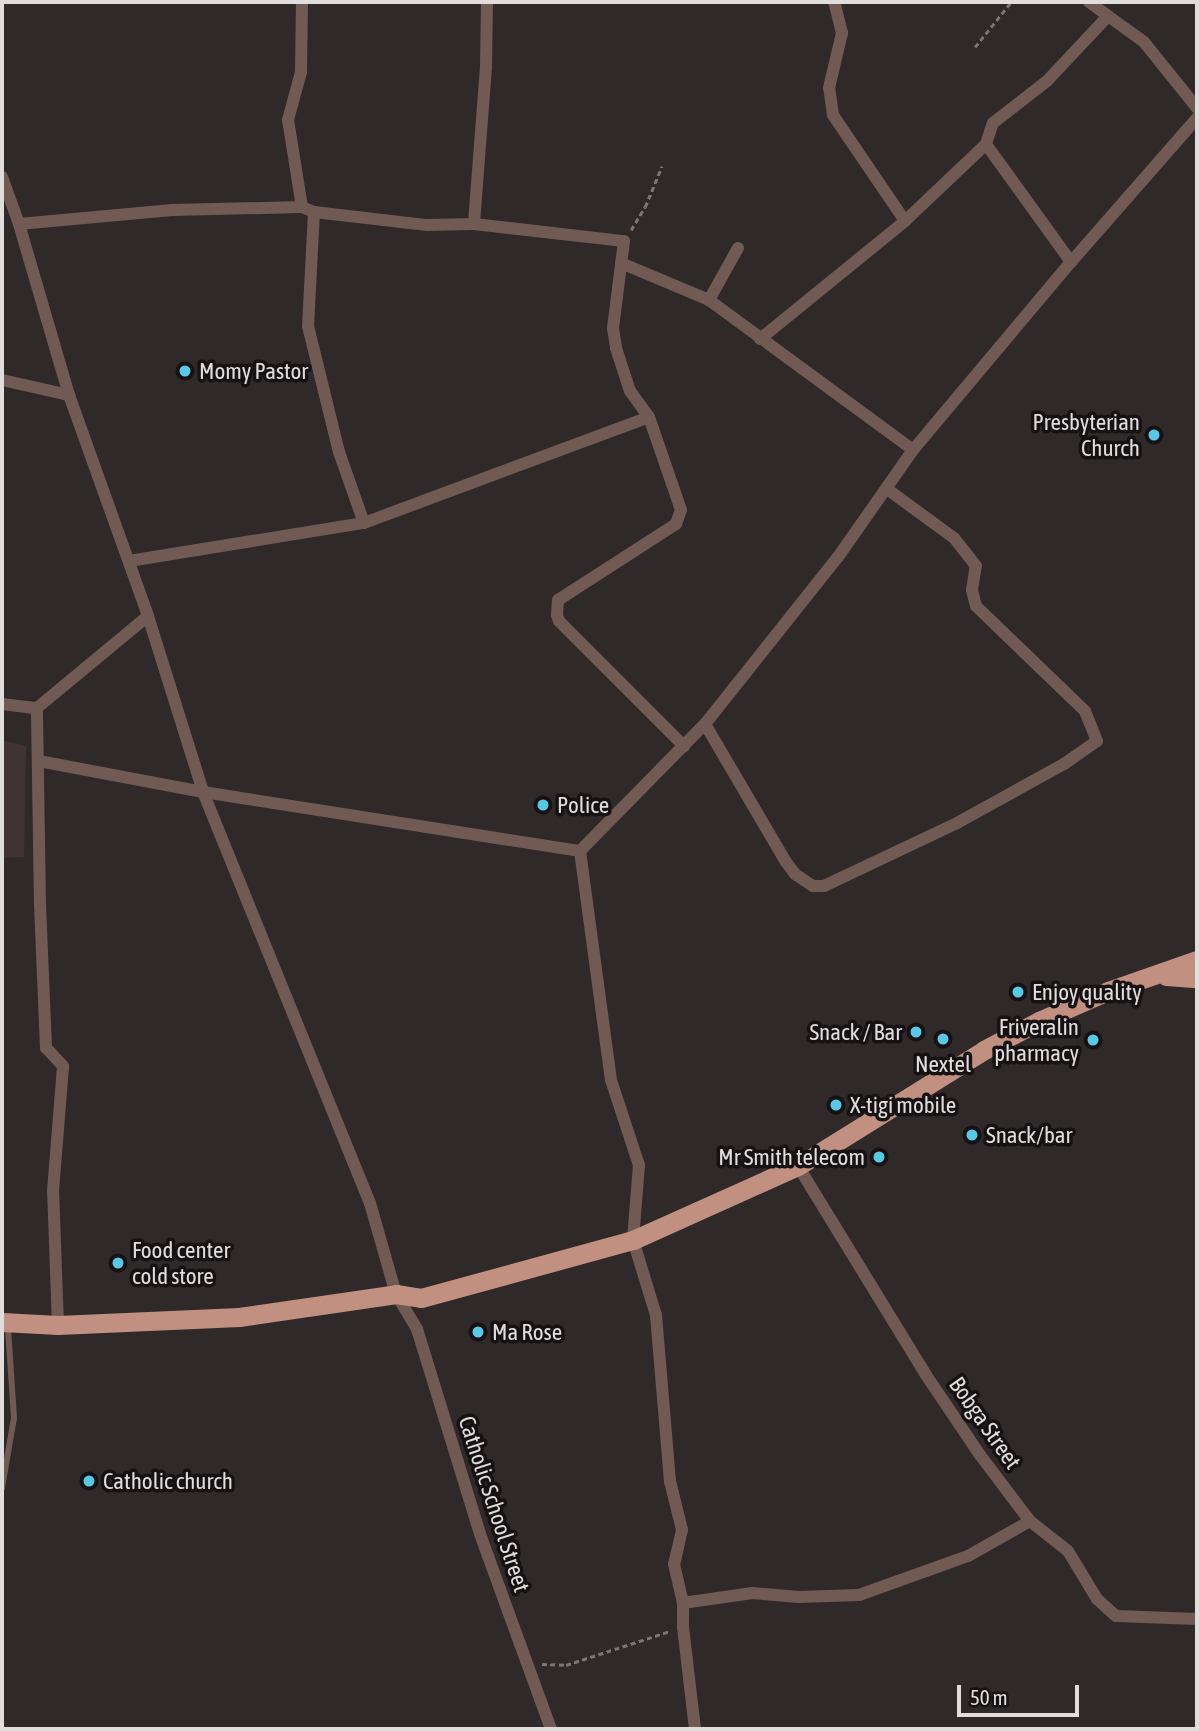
<!DOCTYPE html>
<style>
body{margin:0}
#map{position:relative;width:1199px;height:1731px;overflow:hidden;background:#30292a;font-family:"Asap Condensed",sans-serif}
div>[style]{position:absolute}
[style*='--x']{left:calc(var(--x)*1px);top:calc(var(--y)*1px);width:calc(var(--w)*1px);rotate:calc(var(--a)*1deg)}
.built>*{inset:0;background:#413335}
.path>*{height:2.5px;margin-top:-1.25px;transform-origin:0;background:repeating-linear-gradient(90deg,#7b7576 0 5px,transparent 0 8.5px)}
.service>*{height:6px;margin:-3px;padding:0 3px;transform-origin:3px;border-radius:3px;background:#715a53}
.minor>*{height:12px;margin:-6px;padding:0 6px;transform-origin:6px;border-radius:6px;background:#715a53}
.trunk>*{height:19px;margin:-9.5px;padding:0 9.5px;transform-origin:9.5px;border-radius:9.5px;background:#c29080}
.dots>*{width:19px;height:19px;translate:-50% -50%;box-sizing:border-box;border:4px solid #161213;border-radius:50%}
span{translate:-50% -50%;white-space:nowrap;text-align:center;line-height:1.15;-webkit-text-stroke:7px #161213;paint-order:stroke}
.poi-label{font-size:23px;color:#e2dddd}
.left{translate:0 -50%;text-align:left}
.right{translate:-100% -50%;text-align:right}
.street-label{font-size:23px;color:#e2dddd}
.frame{position:absolute;inset:0;border:4px solid #e2dddd;pointer-events:none}
.scale{position:absolute;left:957px;top:1685px;width:122px;height:32px;box-sizing:border-box;border:4px solid #e2dddd;border-top:0;padding-left:9px;font-size:21px;line-height:24px;white-space:nowrap;color:#e2dddd;-webkit-text-stroke:5px #161213;paint-order:stroke}
</style>
<div id="map">
<div class="built">
<i style="clip-path:polygon(2px 740px,26px 746px,24px 857px,2px 858px)"></i>
</div>
<div class="path">
<i style="--x:975;--y:47;--w:58;--a:-51.3"></i>
<i style="--x:631;--y:230;--w:27;--a:-59"></i>
<i style="--x:645;--y:207;--w:44;--a:-67.5"></i>
<i style="--x:542;--y:1664;--w:24;--a:2"></i>
<i style="--x:566;--y:1665;--w:109;--a:-18.1"></i>
</div>
<div class="service">
<i style="--x:2;--y:1488;--w:71;--a:-80.3"></i>
<i style="--x:14;--y:1418;--w:91;--a:-93.8"></i>
</div>
<div class="minor">
<i style="--x:487;--y:2;--w:65;--a:90.9"></i>
<i style="--x:486;--y:67;--w:157;--a:94.4"></i>
<i style="--x:474;--y:224;--w:151;--a:6.5"></i>
<i style="--x:624;--y:241;--w:88;--a:97.2"></i>
<i style="--x:613;--y:328;--w:20;--a:81"></i>
<i style="--x:616;--y:348;--w:45;--a:72"></i>
<i style="--x:630;--y:391;--w:32;--a:54"></i>
<i style="--x:649;--y:417;--w:98;--a:71"></i>
<i style="--x:681;--y:510;--w:15;--a:110"></i>
<i style="--x:676;--y:524;--w:140;--a:147.2"></i>
<i style="--x:558;--y:600;--w:15;--a:94"></i>
<i style="--x:557;--y:615;--w:6;--a:72"></i>
<i style="--x:559;--y:621;--w:177;--a:45"></i>
<i style="--x:1089;--y:2;--w:24;--a:36"></i>
<i style="--x:2;--y:177;--w:50;--a:70.1"></i>
<i style="--x:19;--y:224;--w:178;--a:73.7"></i>
<i style="--x:69;--y:395;--w:235;--a:70.3"></i>
<i style="--x:148;--y:616;--w:184;--a:72.6"></i>
<i style="--x:203;--y:792;--w:444;--a:67.9"></i>
<i style="--x:370;--y:1203;--w:95;--a:74.1"></i>
<i style="--x:396;--y:1294;--w:41;--a:59"></i>
<i style="--x:417;--y:1329;--w:214;--a:72.9"></i>
<i style="--x:480;--y:1534;--w:208;--a:70"></i>
<i style="--x:302;--y:207;--w:88;--a:-99.1"></i>
<i style="--x:288;--y:120;--w:50;--a:-74.8"></i>
<i style="--x:301;--y:72;--w:70;--a:-89.2"></i>
<i style="--x:314;--y:212;--w:114;--a:93"></i>
<i style="--x:308;--y:326;--w:130;--a:76.2"></i>
<i style="--x:339;--y:452;--w:75;--a:70.6"></i>
<i style="--x:905;--y:221;--w:112;--a:-43.5"></i>
<i style="--x:19;--y:224;--w:154;--a:-5.2"></i>
<i style="--x:172;--y:210;--w:130;--a:-1.3"></i>
<i style="--x:302;--y:207;--w:13;--a:23"></i>
<i style="--x:314;--y:212;--w:114;--a:6.6"></i>
<i style="--x:427;--y:225;--w:47;--a:-1.2"></i>
<i style="--x:738;--y:248;--w:60;--a:119.1"></i>
<i style="--x:709;--y:300;--w:253;--a:36.3"></i>
<i style="--x:1071;--y:262;--w:145;--a:-125.8"></i>
<i style="--x:986;--y:144;--w:22;--a:-72"></i>
<i style="--x:993;--y:123;--w:68;--a:-37.9"></i>
<i style="--x:1047;--y:81;--w:89;--a:-46.8"></i>
<i style="--x:1108;--y:16;--w:44;--a:35.8"></i>
<i style="--x:1144;--y:42;--w:85;--a:51.2"></i>
<i style="--x:621;--y:263;--w:95;--a:22.8"></i>
<i style="--x:760;--y:339;--w:187;--a:-39.1"></i>
<i style="--x:905;--y:221;--w:128;--a:-124.2"></i>
<i style="--x:833;--y:115;--w:27;--a:-98"></i>
<i style="--x:829;--y:88;--w:57;--a:-76.7"></i>
<i style="--x:842;--y:33;--w:32;--a:-104"></i>
<i style="--x:2;--y:380;--w:69;--a:12.6"></i>
<i style="--x:129;--y:561;--w:238;--a:-9.2"></i>
<i style="--x:364;--y:523;--w:304;--a:-20.4"></i>
<i style="--x:2;--y:704;--w:35;--a:7"></i>
<i style="--x:705;--y:724;--w:160;--a:59.6"></i>
<i style="--x:786;--y:862;--w:15;--a:53"></i>
<i style="--x:795;--y:874;--w:22;--a:34"></i>
<i style="--x:813;--y:886;--w:11;--a:0"></i>
<i style="--x:824;--y:886;--w:147;--a:-25.3"></i>
<i style="--x:957;--y:823;--w:122;--a:-28.9"></i>
<i style="--x:1064;--y:764;--w:40;--a:-34.9"></i>
<i style="--x:1097;--y:741;--w:32;--a:-112"></i>
<i style="--x:1085;--y:711;--w:151;--a:-136.1"></i>
<i style="--x:976;--y:606;--w:16;--a:-104"></i>
<i style="--x:972;--y:590;--w:24;--a:-81"></i>
<i style="--x:976;--y:566;--w:36;--a:-128"></i>
<i style="--x:954;--y:538;--w:83;--a:-143.8"></i>
<i style="--x:39;--y:761;--w:167;--a:10.7"></i>
<i style="--x:203;--y:792;--w:382;--a:8.9"></i>
<i style="--x:580;--y:851;--w:178;--a:-45.5"></i>
<i style="--x:705;--y:724;--w:213;--a:-51.5"></i>
<i style="--x:838;--y:557;--w:131;--a:-55"></i>
<i style="--x:913;--y:450;--w:246;--a:-50"></i>
<i style="--x:1071;--y:262;--w:191;--a:-48.8"></i>
<i style="--x:580;--y:851;--w:231;--a:82.3"></i>
<i style="--x:611;--y:1080;--w:89;--a:71.8"></i>
<i style="--x:639;--y:1165;--w:75;--a:94.6"></i>
<i style="--x:633;--y:1240;--w:78;--a:73"></i>
<i style="--x:656;--y:1315;--w:167;--a:85.2"></i>
<i style="--x:670;--y:1481;--w:50;--a:76.2"></i>
<i style="--x:682;--y:1530;--w:35;--a:103"></i>
<i style="--x:674;--y:1564;--w:40;--a:77"></i>
<i style="--x:683;--y:1603;--w:24;--a:90"></i>
<i style="--x:683;--y:1627;--w:103;--a:83.3"></i>
<i style="--x:798;--y:1166;--w:245;--a:58.5"></i>
<i style="--x:926;--y:1375;--w:97;--a:56"></i>
<i style="--x:980;--y:1455;--w:83;--a:52.9"></i>
<i style="--x:1030;--y:1521;--w:48;--a:38.3"></i>
<i style="--x:1068;--y:1551;--w:56;--a:58.9"></i>
<i style="--x:1097;--y:1599;--w:25;--a:42"></i>
<i style="--x:1116;--y:1616;--w:81;--a:2.1"></i>
<i style="--x:58;--y:1325;--w:134;--a:-92.1"></i>
<i style="--x:53;--y:1191;--w:125;--a:-85.4"></i>
<i style="--x:63;--y:1066;--w:25;--a:-133"></i>
<i style="--x:46;--y:1048;--w:143;--a:-92.4"></i>
<i style="--x:40;--y:905;--w:197;--a:-90.9"></i>
<i style="--x:37;--y:708;--w:144;--a:-39.7"></i>
<i style="--x:683;--y:1603;--w:70;--a:-8.2"></i>
<i style="--x:752;--y:1593;--w:47;--a:4.9"></i>
<i style="--x:799;--y:1597;--w:60;--a:-1.9"></i>
<i style="--x:859;--y:1595;--w:116;--a:-19.7"></i>
<i style="--x:968;--y:1556;--w:71;--a:-29.4"></i>
</div>
<div class="trunk">
<i style="--x:1166;--y:976;--w:31;--a:4"></i>
<i style="--x:2;--y:1322;--w:56;--a:3.1"></i>
<i style="--x:58;--y:1325;--w:181;--a:-2.5"></i>
<i style="--x:239;--y:1317;--w:159;--a:-8.3"></i>
<i style="--x:396;--y:1294;--w:25;--a:9"></i>
<i style="--x:421;--y:1298;--w:220;--a:-15.3"></i>
<i style="--x:633;--y:1240;--w:181;--a:-24.2"></i>
<i style="--x:798;--y:1166;--w:219;--a:-31.9"></i>
<i style="--x:984;--y:1050;--w:62;--a:-27.8"></i>
<i style="--x:1039;--y:1021;--w:75;--a:-23.5"></i>
<i style="--x:1108;--y:991;--w:94;--a:-19.2"></i>
</div>
<div class="dots">
<i style="left:185px;top:371px;background:#5ac8e5"></i>
<i style="left:1154px;top:435px;background:#5ac8e5"></i>
<i style="left:543px;top:805px;background:#5ac8e5"></i>
<i style="left:1018px;top:992px;background:#5ac8e5"></i>
<i style="left:916px;top:1032px;background:#5ac8e5"></i>
<i style="left:943px;top:1039px;background:#5ac8e5"></i>
<i style="left:1093px;top:1040px;background:#5ac8e5"></i>
<i style="left:836px;top:1105px;background:#5ac8e5"></i>
<i style="left:972px;top:1135px;background:#5ac8e5"></i>
<i style="left:879px;top:1157px;background:#5ac8e5"></i>
<i style="left:118px;top:1263px;background:#5ac8e5"></i>
<i style="left:478px;top:1332px;background:#5ac8e5"></i>
<i style="left:89px;top:1481px;background:#5ac8e5"></i>
</div>
<div class="poi-label">
<span class="left" style="left:199px;top:371px">Momy Pastor</span>
<span class="right" style="left:1140px;top:435px">Presbyterian<br>Church</span>
<span class="left" style="left:557px;top:805px">Police</span>
<span class="left" style="left:1032px;top:992px">Enjoy quality</span>
<span class="right" style="left:1079px;top:1040px">Friveralin<br>pharmacy</span>
<span class="right" style="left:902px;top:1032px">Snack / Bar</span>
<span style="left:943px;top:1064px">Nextel</span>
<span class="left" style="left:850px;top:1105px">X-tigi mobile</span>
<span class="left" style="left:986px;top:1135px">Snack/bar</span>
<span class="right" style="left:865px;top:1157px">Mr Smith telecom</span>
<span class="left" style="left:132px;top:1263px">Food center<br>cold store</span>
<span class="left" style="left:492px;top:1332px">Ma Rose</span>
<span class="left" style="left:103px;top:1481px">Catholic church</span>
</div>
<div class="street-label">
<span style="left:985px;top:1423px;rotate:55deg">Bobga Street</span>
<span style="left:494px;top:1504px;rotate:72deg">Catholic School Street</span>
</div>
<div class="frame"></div>
<div class="scale">50 m</div>
</div>
